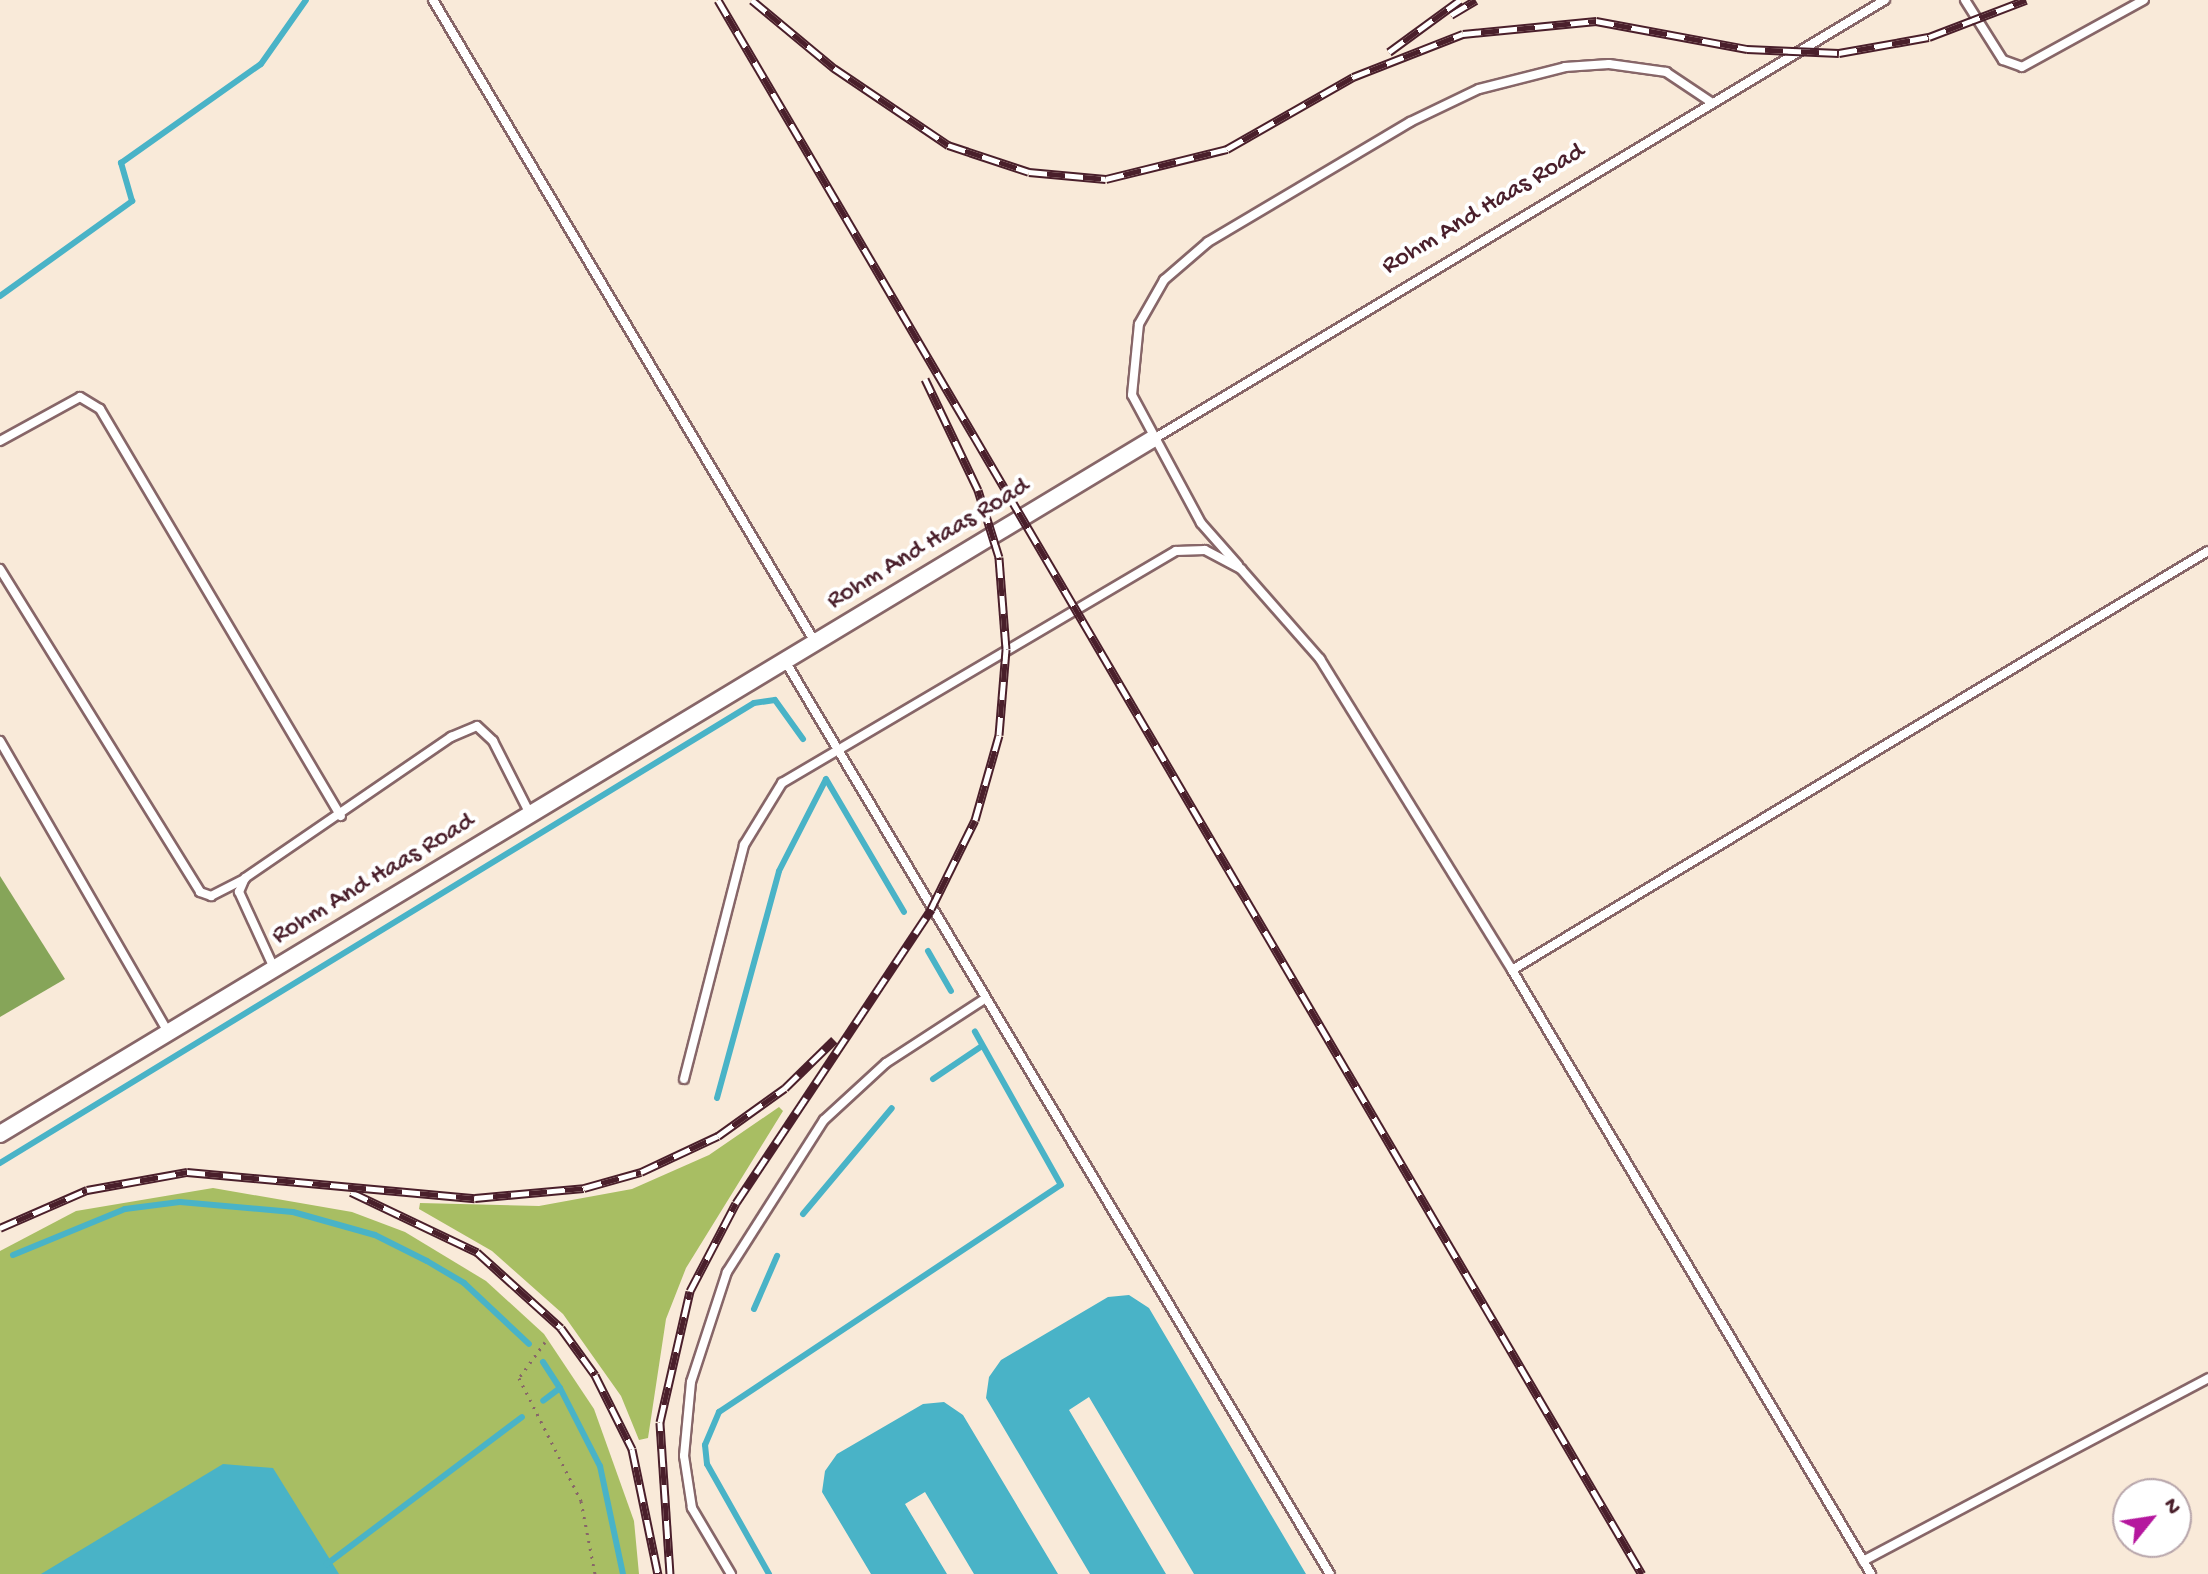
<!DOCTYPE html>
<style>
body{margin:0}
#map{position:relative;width:2208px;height:1574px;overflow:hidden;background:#f9ead9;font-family:"Gochi Hand",sans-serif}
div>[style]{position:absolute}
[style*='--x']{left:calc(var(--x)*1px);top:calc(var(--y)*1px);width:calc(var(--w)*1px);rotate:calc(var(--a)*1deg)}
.green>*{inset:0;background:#a8be63}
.forest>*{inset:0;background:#86a559}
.water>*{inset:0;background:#49b3c7}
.stream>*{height:6px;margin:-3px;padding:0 3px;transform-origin:3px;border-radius:3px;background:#49b3c7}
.path>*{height:3px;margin-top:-1.5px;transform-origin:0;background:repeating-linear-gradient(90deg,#876668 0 2px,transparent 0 8px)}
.roads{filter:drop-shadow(2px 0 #876668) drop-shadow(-2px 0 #876668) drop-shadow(0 2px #876668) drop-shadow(0 -2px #876668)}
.lane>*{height:8px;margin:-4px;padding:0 4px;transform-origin:4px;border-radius:4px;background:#fff}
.street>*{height:16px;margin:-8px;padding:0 8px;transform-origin:8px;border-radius:8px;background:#fff}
.rail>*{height:9px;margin-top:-4.5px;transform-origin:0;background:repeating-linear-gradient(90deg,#fff 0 18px,#4a1f2b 0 36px);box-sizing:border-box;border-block:2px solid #4a1f2b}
span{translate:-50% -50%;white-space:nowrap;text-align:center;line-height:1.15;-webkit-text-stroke:8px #fff;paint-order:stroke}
.street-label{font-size:26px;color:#4a1f2b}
.north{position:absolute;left:2112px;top:1478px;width:80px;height:80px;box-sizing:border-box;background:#fff;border:2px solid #b7a5aa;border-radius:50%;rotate:60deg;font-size:22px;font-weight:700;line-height:32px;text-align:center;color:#4a1f2b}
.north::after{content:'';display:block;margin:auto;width:28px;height:36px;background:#b5179e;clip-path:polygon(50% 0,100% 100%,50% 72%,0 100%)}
</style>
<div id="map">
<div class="green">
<i style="clip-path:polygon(779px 1107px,783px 1111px,686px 1268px,666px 1319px,648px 1438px,639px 1440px,621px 1396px,563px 1314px,492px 1251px,419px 1209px,420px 1203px,539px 1206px,632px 1189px,709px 1155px)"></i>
<i style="clip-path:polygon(213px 1188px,352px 1212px,405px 1232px,486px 1281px,544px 1334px,594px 1409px,634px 1521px,639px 1574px,0 1574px,0 1251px,76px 1211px)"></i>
</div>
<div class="forest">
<i style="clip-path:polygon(0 876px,65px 979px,0 1017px)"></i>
</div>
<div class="water">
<i style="clip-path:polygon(1129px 1295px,1149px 1308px,1306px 1574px,1194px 1574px,1089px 1397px,1069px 1410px,1166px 1574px,1090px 1574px,986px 1398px,989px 1377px,1001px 1360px,1108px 1297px)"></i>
<i style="clip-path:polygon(944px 1402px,963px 1415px,1058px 1574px,974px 1574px,925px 1492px,905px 1504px,947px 1574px,871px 1574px,822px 1492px,825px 1471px,837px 1454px,923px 1404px)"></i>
<i style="clip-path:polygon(223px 1464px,273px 1468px,339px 1574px,41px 1574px)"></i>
</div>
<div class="stream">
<i style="--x:0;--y:296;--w:163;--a:-35.7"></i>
<i style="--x:132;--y:201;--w:40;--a:-106"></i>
<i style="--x:121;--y:163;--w:171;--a:-35.3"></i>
<i style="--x:261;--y:64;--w:78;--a:-54.9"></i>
<i style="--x:928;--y:951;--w:46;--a:60.1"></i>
<i style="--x:933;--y:1079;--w:59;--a:-34"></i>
<i style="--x:717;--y:1098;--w:235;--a:-74.7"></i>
<i style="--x:779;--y:871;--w:103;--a:-62.9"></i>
<i style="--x:826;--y:779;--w:154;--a:59.6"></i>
<i style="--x:0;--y:1163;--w:883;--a:-31.39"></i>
<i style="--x:754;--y:703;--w:21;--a:-8"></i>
<i style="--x:775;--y:700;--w:48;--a:54.3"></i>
<i style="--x:803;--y:1214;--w:138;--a:-50"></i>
<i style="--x:13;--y:1255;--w:121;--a:-22.3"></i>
<i style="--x:125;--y:1209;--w:55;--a:-7.3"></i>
<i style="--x:180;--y:1202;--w:113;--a:5.1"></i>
<i style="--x:293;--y:1212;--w:85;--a:15.7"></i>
<i style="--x:375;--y:1235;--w:58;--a:26.6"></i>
<i style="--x:427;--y:1261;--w:43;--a:30.7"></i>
<i style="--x:464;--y:1283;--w:89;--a:43.2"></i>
<i style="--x:754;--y:1309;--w:58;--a:-66.5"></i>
<i style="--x:543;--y:1362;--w:31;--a:57"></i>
<i style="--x:560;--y:1388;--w:21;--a:143"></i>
<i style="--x:560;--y:1388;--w:88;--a:62.9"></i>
<i style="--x:600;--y:1466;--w:110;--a:78"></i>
<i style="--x:327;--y:1564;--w:244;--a:-37"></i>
<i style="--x:769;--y:1574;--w:126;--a:-119.4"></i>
<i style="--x:707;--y:1464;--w:19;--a:-96"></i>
<i style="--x:705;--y:1445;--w:36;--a:-67"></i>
<i style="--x:719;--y:1412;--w:410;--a:-33.6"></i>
<i style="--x:1061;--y:1185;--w:176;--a:-119.3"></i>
</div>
<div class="path">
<i style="--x:545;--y:1342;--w:44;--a:125.8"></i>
<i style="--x:519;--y:1378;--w:138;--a:63.2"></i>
<i style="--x:581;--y:1501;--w:74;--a:79.1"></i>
</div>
<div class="roads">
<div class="lane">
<i style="--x:433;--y:0;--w:747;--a:59.25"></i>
<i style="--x:1965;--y:0;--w:71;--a:57.7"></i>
<i style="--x:2003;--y:60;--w:20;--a:20"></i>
<i style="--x:2022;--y:67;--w:139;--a:-28.8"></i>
<i style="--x:1152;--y:440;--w:855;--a:-30.98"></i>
<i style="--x:0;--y:441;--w:91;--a:-28.8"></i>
<i style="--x:80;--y:397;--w:23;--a:31"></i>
<i style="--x:100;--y:409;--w:473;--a:59.4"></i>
<i style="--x:1238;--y:565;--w:56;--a:-131.4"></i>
<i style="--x:1201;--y:523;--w:145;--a:-118.3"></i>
<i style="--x:1132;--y:395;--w:71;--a:-84.4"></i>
<i style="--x:1139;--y:324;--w:51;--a:-60.4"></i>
<i style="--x:1164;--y:280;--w:58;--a:-40.8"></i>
<i style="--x:1208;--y:242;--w:235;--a:-30.7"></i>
<i style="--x:1410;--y:122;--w:76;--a:-25.6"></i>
<i style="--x:1479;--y:89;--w:89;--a:-14.3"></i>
<i style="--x:1565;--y:67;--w:44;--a:-3.9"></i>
<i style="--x:1609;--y:64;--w:58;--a:8"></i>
<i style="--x:1666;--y:72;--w:54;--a:33.7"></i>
<i style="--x:0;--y:569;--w:380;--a:58.2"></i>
<i style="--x:200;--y:892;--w:12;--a:20"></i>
<i style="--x:211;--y:896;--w:38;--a:-27"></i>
<i style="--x:785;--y:661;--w:1063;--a:59.17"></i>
<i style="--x:0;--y:741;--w:336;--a:60"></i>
<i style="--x:274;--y:968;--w:84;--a:-114.7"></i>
<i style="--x:239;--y:892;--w:15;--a:-67"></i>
<i style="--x:245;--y:878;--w:250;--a:-34.4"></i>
<i style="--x:451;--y:737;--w:28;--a:-23"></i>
<i style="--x:477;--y:726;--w:22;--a:43"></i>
<i style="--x:493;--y:741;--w:82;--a:63.1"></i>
<i style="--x:1512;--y:970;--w:703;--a:59.27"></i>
<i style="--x:684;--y:1079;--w:242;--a:-75.6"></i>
<i style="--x:744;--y:845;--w:73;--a:-58.5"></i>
<i style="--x:782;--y:783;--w:457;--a:-30.5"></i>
<i style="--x:1176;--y:551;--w:29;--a:-2"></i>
<i style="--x:1205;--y:550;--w:41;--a:27.8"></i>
<i style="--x:1241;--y:569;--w:120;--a:48.7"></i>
<i style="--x:1320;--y:659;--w:365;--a:58.3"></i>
<i style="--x:1512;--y:970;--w:812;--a:-31.05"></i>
<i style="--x:1863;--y:1561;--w:391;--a:-27.9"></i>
<i style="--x:731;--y:1574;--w:77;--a:-120.6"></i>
<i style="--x:692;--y:1508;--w:53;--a:-98.7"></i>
<i style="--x:684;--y:1456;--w:74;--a:-84.6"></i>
<i style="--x:691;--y:1382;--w:116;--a:-71.9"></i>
<i style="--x:727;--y:1272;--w:180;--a:-57.5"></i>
<i style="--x:824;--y:1120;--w:84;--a:-42.6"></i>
<i style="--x:886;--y:1063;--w:119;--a:-33"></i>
</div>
<div class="street">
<i style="--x:0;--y:1134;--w:1344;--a:-31.09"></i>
</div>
</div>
<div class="rail">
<i style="--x:718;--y:0;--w:1825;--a:59.59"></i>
<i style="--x:752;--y:0;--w:107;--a:39.7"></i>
<i style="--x:834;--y:68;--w:138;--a:34"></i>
<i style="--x:948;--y:145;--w:85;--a:18.4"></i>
<i style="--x:1029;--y:172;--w:77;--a:5.2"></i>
<i style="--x:1106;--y:179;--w:125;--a:-13.9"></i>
<i style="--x:1227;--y:149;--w:145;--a:-29.7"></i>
<i style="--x:1353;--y:77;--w:118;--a:-21.4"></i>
<i style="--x:1463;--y:34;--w:134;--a:-5.6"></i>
<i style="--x:1596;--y:21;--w:154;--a:10.5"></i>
<i style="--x:1747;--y:49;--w:92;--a:2.5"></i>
<i style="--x:1839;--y:53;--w:91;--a:-10.1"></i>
<i style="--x:1929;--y:37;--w:104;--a:-20.9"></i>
<i style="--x:1451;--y:15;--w:29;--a:-31"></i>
<i style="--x:1389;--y:52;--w:88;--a:-36.2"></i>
<i style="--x:351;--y:1192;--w:140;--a:25.5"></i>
<i style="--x:477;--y:1252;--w:113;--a:42.1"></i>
<i style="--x:561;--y:1328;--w:58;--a:54.1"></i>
<i style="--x:595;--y:1375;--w:83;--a:63.4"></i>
<i style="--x:632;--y:1449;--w:128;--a:78.3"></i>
<i style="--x:0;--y:1228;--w:95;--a:-23.6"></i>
<i style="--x:87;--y:1190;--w:102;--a:-10.2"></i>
<i style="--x:187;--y:1172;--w:289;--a:5.2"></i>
<i style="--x:475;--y:1198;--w:109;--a:-5.2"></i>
<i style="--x:584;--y:1188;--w:59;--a:-15.7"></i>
<i style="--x:641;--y:1172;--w:85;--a:-25.1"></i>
<i style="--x:718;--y:1136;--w:82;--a:-35.6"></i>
<i style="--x:785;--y:1088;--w:69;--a:-44.4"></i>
<i style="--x:670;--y:1574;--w:152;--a:-93.8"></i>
<i style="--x:660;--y:1422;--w:134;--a:-77.1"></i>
<i style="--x:690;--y:1291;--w:99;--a:-62.4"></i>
<i style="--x:736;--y:1203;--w:353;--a:-56.4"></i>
<i style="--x:931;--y:909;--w:99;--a:-63.7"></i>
<i style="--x:975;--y:820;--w:88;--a:-74.2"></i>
<i style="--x:999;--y:735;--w:86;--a:-85.3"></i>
<i style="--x:1006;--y:649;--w:92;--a:-94.4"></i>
<i style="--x:999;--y:557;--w:70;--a:-107.4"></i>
<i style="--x:978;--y:490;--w:123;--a:-115.5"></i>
</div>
<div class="street-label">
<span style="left:1484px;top:210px;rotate:-31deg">Rohm And Haas Road</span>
<span style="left:929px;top:545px;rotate:-31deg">Rohm And Haas Road</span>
<span style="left:374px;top:880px;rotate:-31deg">Rohm And Haas Road</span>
</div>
<div class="north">N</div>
</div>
